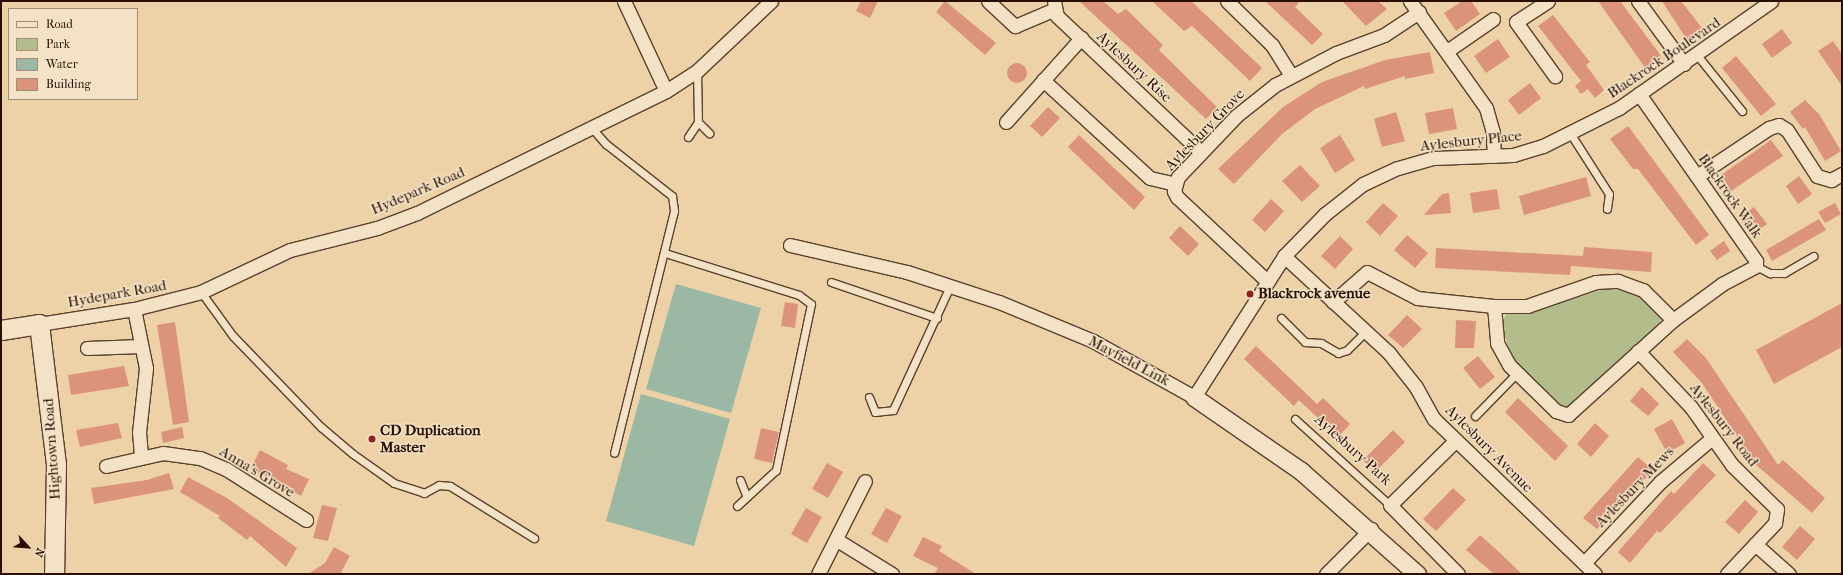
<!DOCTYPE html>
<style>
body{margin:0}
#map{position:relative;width:1843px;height:575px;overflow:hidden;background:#edd2a8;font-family:"IM FELL French Canon",serif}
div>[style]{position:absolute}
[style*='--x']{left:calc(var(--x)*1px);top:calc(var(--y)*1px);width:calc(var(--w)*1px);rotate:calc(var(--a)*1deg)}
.green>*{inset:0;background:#b3bd8b}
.water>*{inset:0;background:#9ab8a3}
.building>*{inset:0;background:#db937b}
.round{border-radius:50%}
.roads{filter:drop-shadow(1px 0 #5a402c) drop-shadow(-1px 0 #5a402c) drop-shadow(0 1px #5a402c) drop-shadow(0 -1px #5a402c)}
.service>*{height:7px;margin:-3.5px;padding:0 3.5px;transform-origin:3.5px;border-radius:3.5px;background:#f3e2c6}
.minor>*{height:13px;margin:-6.5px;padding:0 6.5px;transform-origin:6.5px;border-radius:6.5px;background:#f3e2c6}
.tertiary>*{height:17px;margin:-8.5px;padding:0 8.5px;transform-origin:8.5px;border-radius:8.5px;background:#f3e2c6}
.secondary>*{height:19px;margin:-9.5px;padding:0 9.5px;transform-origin:9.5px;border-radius:9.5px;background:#f3e2c6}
.dots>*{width:11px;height:11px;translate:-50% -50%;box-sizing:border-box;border:2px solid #f3e2c6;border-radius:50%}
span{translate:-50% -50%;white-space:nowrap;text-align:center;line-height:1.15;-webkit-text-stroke:3px #f3e2c6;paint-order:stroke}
.street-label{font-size:15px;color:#290f02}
.poi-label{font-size:15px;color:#290f02;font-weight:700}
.left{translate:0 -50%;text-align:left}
.frame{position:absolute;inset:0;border:2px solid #290f02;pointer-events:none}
.legend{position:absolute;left:8px;top:8px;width:130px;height:92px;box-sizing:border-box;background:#f3e2c6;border:1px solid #a28e78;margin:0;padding:5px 7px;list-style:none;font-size:12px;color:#290f02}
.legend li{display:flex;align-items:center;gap:8px;height:20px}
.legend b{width:20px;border:1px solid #a28e78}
.north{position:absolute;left:8px;top:527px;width:40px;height:40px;-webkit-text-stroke:3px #f3e2c6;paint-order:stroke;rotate:116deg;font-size:11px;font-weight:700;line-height:16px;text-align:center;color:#290f02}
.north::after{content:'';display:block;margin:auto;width:14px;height:18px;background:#290f02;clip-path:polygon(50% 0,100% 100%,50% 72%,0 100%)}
</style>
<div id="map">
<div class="green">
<i style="clip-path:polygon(1614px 286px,1647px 299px,1661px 317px,1660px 324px,1569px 409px,1562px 407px,1513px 361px,1501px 324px,1507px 313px,1535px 311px)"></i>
</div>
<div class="water">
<i style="clip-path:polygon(676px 284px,761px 308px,731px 413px,646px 389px)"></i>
<i style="clip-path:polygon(641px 394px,730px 419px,694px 546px,606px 521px)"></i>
</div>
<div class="building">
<i style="clip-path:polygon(861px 1px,878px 1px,870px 18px,856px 11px)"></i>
<i style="clip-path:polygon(945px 1px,996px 43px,985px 55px,936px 12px)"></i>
<i style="clip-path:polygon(1079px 1px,1103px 1px,1118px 14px,1126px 9px,1163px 45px,1159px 50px,1217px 107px,1206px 119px)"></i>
<i style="clip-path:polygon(1152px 1px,1191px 1px,1262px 68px,1250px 81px,1192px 26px,1184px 31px)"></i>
<i style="clip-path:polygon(1265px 1px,1300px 1px,1295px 7px,1323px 34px,1312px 45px)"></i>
<i style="clip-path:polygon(1342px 1px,1378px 1px,1387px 9px,1366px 26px)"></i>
<i style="clip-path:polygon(1462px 1px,1471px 1px,1480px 14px,1456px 31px,1444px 13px)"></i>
<i style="clip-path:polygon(1598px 1px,1620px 1px,1662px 57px,1646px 69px)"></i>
<i style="clip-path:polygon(1662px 1px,1681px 1px,1702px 28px,1687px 40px)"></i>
<i style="clip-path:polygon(1553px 15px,1590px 62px,1586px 65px,1604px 90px,1595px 98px,1588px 89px,1581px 94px,1575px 86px,1581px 81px,1538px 26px)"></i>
<i style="clip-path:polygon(1782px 29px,1792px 43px,1772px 58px,1762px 44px)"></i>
<i style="clip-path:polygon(1498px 39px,1510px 57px,1486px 73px,1474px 56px)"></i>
<i style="clip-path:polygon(1833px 41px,1842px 54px,1842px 86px,1818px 51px)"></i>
<i style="clip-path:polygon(1430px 52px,1434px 73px,1405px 79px,1405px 76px,1365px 89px,1364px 86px,1315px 109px,1282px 134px,1234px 184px,1218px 169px,1283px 107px,1322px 82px,1385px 60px)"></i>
<i style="clip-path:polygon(1736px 56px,1776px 104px,1761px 116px,1722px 68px)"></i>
<i class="round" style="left:1007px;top:63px;width:20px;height:20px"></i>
<i style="clip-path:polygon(1530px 83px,1541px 98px,1519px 115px,1508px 100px)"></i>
<i style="clip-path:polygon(1805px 100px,1819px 114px,1841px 151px,1825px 161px,1805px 127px,1803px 129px,1790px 112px)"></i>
<i style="clip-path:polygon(1048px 107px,1060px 118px,1042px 137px,1030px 126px)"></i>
<i style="clip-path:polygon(1453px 108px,1457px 129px,1429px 134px,1425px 113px)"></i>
<i style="clip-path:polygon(1396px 112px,1405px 141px,1382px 147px,1374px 119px)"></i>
<i style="clip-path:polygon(1628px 126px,1709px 235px,1696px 245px,1638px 169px,1633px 169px,1610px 139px)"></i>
<i style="clip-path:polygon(1079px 135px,1145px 197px,1134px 210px,1068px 147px)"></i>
<i style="clip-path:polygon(1340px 135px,1355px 160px,1335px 173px,1320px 148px)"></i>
<i style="clip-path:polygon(1771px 140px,1783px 156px,1731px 191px,1721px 175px)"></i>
<i style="clip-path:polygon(1300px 165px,1320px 186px,1302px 202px,1282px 181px)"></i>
<i style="clip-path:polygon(1799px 176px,1812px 194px,1798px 204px,1786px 186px)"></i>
<i style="clip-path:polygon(1586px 177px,1591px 196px,1524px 215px,1519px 196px)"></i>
<i style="clip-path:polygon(1497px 189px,1500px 209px,1473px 213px,1470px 193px)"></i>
<i style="clip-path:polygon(1449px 193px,1451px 213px,1424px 215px,1442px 194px)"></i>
<i style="clip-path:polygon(1271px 199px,1284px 211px,1265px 232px,1252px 220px)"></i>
<i style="clip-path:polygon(1383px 203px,1398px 216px,1380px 236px,1366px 222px)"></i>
<i style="clip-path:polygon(1835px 203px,1841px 214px,1825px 223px,1818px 212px)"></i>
<i style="clip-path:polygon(1754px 207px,1767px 224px,1753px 234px,1740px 217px)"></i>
<i style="clip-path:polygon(1819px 219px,1826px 230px,1772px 261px,1766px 250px)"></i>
<i style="clip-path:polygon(1180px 226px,1199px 244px,1188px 256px,1169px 238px)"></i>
<i style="clip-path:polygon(1407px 235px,1428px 253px,1415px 268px,1394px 250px)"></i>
<i style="clip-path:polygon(1340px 236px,1353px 249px,1335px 269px,1321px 256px)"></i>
<i style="clip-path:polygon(1724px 241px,1730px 251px,1717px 260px,1710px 251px)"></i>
<i style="clip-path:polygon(1584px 247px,1652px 252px,1651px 272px,1571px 266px,1570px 275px,1435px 268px,1436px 248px,1583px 256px)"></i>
<i style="clip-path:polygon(785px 302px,798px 304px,795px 328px,781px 326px)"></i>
<i style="clip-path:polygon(1842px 303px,1842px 347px,1774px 384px,1756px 350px)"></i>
<i style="clip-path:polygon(1407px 315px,1422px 329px,1403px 348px,1388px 335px)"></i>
<i style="clip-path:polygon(1456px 320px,1476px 321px,1474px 348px,1455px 348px)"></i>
<i style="clip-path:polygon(175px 322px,189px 422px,173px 425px,157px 325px)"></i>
<i style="clip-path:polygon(1687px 339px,1706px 358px,1778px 465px,1783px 460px,1825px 498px,1812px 513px,1755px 464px,1702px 383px,1673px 352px)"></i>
<i style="clip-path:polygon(1256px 346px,1317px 404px,1323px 398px,1350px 424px,1338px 437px,1299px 400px,1294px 406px,1244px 359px)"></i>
<i style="clip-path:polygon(1478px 356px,1495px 377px,1480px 389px,1463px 368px)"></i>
<i style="clip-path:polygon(124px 366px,129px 386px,71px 395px,68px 375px)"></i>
<i style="clip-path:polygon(1642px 387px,1659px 404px,1648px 416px,1630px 401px)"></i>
<i style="clip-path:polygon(1518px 398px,1568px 446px,1555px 461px,1505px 412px)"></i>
<i style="clip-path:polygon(1672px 419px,1685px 443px,1667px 453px,1654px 429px)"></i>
<i style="clip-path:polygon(118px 423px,122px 438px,80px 447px,76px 430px)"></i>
<i style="clip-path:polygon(1595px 423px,1609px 436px,1591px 457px,1577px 444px)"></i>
<i style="clip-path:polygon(182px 427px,184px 438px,163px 443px,161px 432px)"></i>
<i style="clip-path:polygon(761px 428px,779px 432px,772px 463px,754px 459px)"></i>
<i style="clip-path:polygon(1393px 430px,1405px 442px,1375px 472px,1363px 460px)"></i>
<i style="clip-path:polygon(260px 450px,288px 465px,286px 469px,309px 479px,301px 496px,251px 468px)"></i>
<i style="clip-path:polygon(1638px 457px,1653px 470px,1597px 529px,1583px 518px)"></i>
<i style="clip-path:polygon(827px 463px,843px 472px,828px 498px,812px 489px)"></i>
<i style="clip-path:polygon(1703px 463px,1716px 475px,1660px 533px,1657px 531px,1630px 563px,1618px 552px,1671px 491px,1674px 494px)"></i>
<i style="clip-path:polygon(169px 473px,174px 489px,94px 504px,91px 488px,147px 480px)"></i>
<i style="clip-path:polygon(188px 477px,227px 498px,297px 548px,286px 567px,250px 536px,247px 540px,218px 518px,220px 516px,180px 492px)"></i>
<i style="clip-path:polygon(1453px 488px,1466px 500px,1436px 531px,1423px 519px)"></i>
<i style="clip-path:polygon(1745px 500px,1758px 512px,1739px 534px,1725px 522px)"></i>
<i style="clip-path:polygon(322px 505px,337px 508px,328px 541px,313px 538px)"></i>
<i style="clip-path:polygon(806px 508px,822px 517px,807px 543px,791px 534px)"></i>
<i style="clip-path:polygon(886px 508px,902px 516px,887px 543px,871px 534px)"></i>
<i style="clip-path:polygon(1800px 526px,1815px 539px,1797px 560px,1782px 547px)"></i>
<i style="clip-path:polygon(1480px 535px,1500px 553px,1522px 574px,1494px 574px,1466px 550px)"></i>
<i style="clip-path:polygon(923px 537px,942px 546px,939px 551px,976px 574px,934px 574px,938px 568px,913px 556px)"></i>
<i style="clip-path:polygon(334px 547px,350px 556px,340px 574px,308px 574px,325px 563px)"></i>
</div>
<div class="roads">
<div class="service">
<i style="--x:1697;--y:55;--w:72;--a:51.2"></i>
<i style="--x:697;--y:71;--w:51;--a:88.9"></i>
<i style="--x:698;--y:122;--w:16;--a:45"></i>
<i style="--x:591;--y:127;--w:23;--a:49"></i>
<i style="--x:606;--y:144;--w:84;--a:38.2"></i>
<i style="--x:672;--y:196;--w:15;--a:82"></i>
<i style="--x:674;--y:211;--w:249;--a:103.9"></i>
<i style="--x:1570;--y:133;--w:72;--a:57.4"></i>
<i style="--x:1609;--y:194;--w:15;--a:98"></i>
<i style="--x:688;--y:137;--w:18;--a:-56"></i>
<i style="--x:665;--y:253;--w:140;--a:17.4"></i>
<i style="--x:799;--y:295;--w:15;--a:37"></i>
<i style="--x:811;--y:304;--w:170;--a:101.9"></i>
<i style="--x:776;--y:470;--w:53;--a:137.3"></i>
<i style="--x:1756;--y:266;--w:16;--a:27"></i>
<i style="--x:1770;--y:273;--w:14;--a:0"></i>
<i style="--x:1784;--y:273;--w:34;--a:-30"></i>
<i style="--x:831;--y:282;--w:112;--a:18.8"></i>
<i style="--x:201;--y:292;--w:54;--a:54"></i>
<i style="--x:233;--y:336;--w:127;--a:46"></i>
<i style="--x:321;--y:427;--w:42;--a:40.2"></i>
<i style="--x:353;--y:454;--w:50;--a:35.3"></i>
<i style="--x:394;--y:483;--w:32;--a:18"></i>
<i style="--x:424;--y:493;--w:17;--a:-28"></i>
<i style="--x:439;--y:485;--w:11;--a:5"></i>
<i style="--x:450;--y:486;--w:99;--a:31.8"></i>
<i style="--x:1281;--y:318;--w:34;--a:45"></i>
<i style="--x:1305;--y:342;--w:16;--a:4"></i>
<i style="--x:1321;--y:343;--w:20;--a:30"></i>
<i style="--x:1338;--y:353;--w:9;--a:-18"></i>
<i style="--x:1347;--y:350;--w:27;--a:-45"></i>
<i style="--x:869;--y:397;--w:16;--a:68"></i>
<i style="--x:875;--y:412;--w:18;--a:-6"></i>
<i style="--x:893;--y:410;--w:136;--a:-65.3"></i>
<i style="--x:1475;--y:416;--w:59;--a:-45.7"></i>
<i style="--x:1295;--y:419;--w:128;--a:42.2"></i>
<i style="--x:740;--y:480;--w:18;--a:68"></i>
</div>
<div class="minor">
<i style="--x:624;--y:1;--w:99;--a:65"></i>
<i style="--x:988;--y:1;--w:37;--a:43"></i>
<i style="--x:1015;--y:26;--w:41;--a:-22.8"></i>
<i style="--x:1054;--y:1;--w:15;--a:79"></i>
<i style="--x:1057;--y:16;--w:198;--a:43.4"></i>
<i style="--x:1227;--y:1;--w:63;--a:44.4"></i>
<i style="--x:1272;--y:45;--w:36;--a:58"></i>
<i style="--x:1410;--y:1;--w:131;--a:54.6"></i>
<i style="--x:1486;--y:108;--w:26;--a:74"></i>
<i style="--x:1493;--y:133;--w:23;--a:88"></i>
<i style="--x:1548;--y:1;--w:38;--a:147"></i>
<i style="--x:1516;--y:22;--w:67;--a:54.2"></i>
<i style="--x:1638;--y:1;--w:78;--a:53.9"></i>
<i style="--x:1447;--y:51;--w:56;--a:-34.8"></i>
<i style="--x:1043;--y:80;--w:145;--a:42.5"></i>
<i style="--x:1150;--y:178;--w:26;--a:13"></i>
<i style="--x:1006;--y:122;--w:113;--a:-48.2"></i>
<i style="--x:1697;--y:176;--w:87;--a:-33.7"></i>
<i style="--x:1769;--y:128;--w:10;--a:-17"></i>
<i style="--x:1779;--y:125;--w:9;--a:32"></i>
<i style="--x:1787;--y:130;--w:55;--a:56.9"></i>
<i style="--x:1817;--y:176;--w:15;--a:16"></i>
<i style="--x:1831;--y:180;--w:13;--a:-29"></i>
<i style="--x:790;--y:245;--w:120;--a:13"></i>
<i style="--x:907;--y:272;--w:97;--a:18.1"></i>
<i style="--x:999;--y:302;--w:102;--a:22.5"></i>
<i style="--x:1093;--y:341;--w:115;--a:29"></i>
<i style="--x:1194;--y:397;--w:167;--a:-57.4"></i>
<i style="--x:1284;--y:256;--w:59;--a:-45.7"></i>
<i style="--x:1325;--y:214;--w:48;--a:-38.3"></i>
<i style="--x:1363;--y:184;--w:38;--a:-25"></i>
<i style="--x:1398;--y:168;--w:37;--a:-16"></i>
<i style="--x:1434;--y:158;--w:79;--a:-2.2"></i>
<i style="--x:1513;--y:155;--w:31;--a:-17"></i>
<i style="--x:1543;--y:146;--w:85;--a:-26.6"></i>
<i style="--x:1619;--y:108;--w:186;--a:-35.1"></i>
<i style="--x:1284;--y:256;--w:143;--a:42.7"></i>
<i style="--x:1389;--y:353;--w:43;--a:51.5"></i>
<i style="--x:1416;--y:387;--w:37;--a:61"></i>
<i style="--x:1434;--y:419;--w:223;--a:43.9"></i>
<i style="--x:1267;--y:281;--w:123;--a:-137"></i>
<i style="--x:1177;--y:197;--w:7;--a:-117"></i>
<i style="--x:1174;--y:191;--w:15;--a:-74"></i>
<i style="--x:1178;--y:177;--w:84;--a:-46.4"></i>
<i style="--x:1236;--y:116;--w:50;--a:-38.5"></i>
<i style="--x:1275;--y:85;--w:69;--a:-27.7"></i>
<i style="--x:1336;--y:53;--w:51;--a:-20.6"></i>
<i style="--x:1384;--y:35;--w:42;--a:-33.3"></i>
<i style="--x:1333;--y:302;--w:45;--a:-41.4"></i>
<i style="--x:1367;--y:272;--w:56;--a:27.5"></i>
<i style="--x:1417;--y:298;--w:77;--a:5.9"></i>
<i style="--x:1494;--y:306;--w:33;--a:0"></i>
<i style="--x:1527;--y:306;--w:73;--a:-19.2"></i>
<i style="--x:1596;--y:282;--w:22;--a:-3"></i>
<i style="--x:1618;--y:281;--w:27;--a:20"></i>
<i style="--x:1643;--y:290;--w:42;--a:45"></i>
<i style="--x:1494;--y:306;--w:37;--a:85"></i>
<i style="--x:1497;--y:343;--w:25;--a:61"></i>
<i style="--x:1509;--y:365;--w:66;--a:44.4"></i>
<i style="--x:1556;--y:411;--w:13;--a:18"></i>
<i style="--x:1568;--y:415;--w:142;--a:-42.1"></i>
<i style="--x:1673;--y:320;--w:61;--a:-36.3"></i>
<i style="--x:1722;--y:284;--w:38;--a:-28"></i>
<i style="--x:1756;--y:266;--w:5;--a:-90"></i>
<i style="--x:1756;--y:261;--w:204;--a:-125"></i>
<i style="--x:134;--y:309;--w:60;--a:78.5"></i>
<i style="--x:146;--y:368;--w:64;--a:96.2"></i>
<i style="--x:139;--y:432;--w:25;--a:85"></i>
<i style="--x:39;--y:324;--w:96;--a:-9"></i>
<i style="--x:134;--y:309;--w:69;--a:-14.2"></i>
<i style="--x:201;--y:292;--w:98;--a:-25.3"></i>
<i style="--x:290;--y:250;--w:90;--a:-14.2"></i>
<i style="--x:377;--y:228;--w:43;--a:-20.6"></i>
<i style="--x:417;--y:213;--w:277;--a:-26.1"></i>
<i style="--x:666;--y:91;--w:37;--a:-33"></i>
<i style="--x:697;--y:71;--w:102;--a:-43.4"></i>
<i style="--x:87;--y:348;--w:54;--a:-2.1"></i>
<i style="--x:1638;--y:351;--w:77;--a:46.6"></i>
<i style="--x:1691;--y:407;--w:71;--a:54.7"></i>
<i style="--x:1732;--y:465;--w:63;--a:44.4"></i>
<i style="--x:1777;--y:509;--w:14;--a:98"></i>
<i style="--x:1775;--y:523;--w:70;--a:133.3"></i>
<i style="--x:1455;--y:441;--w:91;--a:135.4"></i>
<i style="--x:1390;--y:505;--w:97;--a:45.4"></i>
<i style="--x:106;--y:466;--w:58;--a:-12.8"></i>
<i style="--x:163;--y:453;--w:37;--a:8"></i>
<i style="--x:200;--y:458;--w:28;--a:23"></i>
<i style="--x:226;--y:469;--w:95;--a:32.5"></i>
<i style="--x:837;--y:540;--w:65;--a:31.7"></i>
<i style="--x:1755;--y:544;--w:45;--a:41.4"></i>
<i style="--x:1584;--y:563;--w:111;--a:-46.8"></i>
<i style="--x:1660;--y:482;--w:68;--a:-40.2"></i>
<i style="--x:818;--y:574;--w:104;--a:-63.2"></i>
<i style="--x:1326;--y:574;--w:64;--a:-45"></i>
</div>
<div class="tertiary">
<i style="--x:1194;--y:397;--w:130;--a:34.7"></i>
<i style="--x:1301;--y:471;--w:155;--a:41.6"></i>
</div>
<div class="secondary">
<i style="--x:1;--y:330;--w:38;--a:-9"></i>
<i style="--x:39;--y:324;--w:141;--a:83.1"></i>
<i style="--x:56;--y:464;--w:110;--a:91"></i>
</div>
</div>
<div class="dots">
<i style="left:1250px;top:294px;background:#8f2418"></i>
<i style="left:372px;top:439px;background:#8f2418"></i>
</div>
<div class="street-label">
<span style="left:1664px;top:58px;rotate:-34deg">Blackrock Boulevard</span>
<span style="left:1134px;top:67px;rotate:43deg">Aylesbury Rise</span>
<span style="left:1205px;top:130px;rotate:-46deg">Aylesbury Grove</span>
<span style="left:1471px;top:141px;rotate:-6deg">Aylesbury Place</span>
<span style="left:418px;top:191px;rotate:-23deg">Hydepark Road</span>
<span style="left:1730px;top:196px;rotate:55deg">Blackrock Walk</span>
<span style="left:117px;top:294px;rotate:-10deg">Hydepark Road</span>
<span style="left:1129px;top:361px;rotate:28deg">Mayfield Link</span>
<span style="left:1724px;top:425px;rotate:52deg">Aylesbury Road</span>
<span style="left:52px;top:449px;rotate:-94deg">Hightown Road</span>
<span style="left:1489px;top:449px;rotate:45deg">Aylesbury Avenue</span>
<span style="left:1353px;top:450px;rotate:42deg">Aylesbury Park</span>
<span style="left:257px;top:472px;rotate:31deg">Anna's Grove</span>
<span style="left:1635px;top:487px;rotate:-46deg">Aylesbury Mews</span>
</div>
<div class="poi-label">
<span class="left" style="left:1258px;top:294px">Blackrock avenue</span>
<span class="left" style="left:380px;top:439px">CD Duplication<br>Master</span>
</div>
<div class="frame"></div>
<ul class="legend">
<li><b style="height:5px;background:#f3e2c6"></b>Road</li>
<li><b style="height:11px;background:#b3bd8b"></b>Park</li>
<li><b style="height:11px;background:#9ab8a3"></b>Water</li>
<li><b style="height:11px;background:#db937b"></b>Building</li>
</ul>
<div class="north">N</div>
</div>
